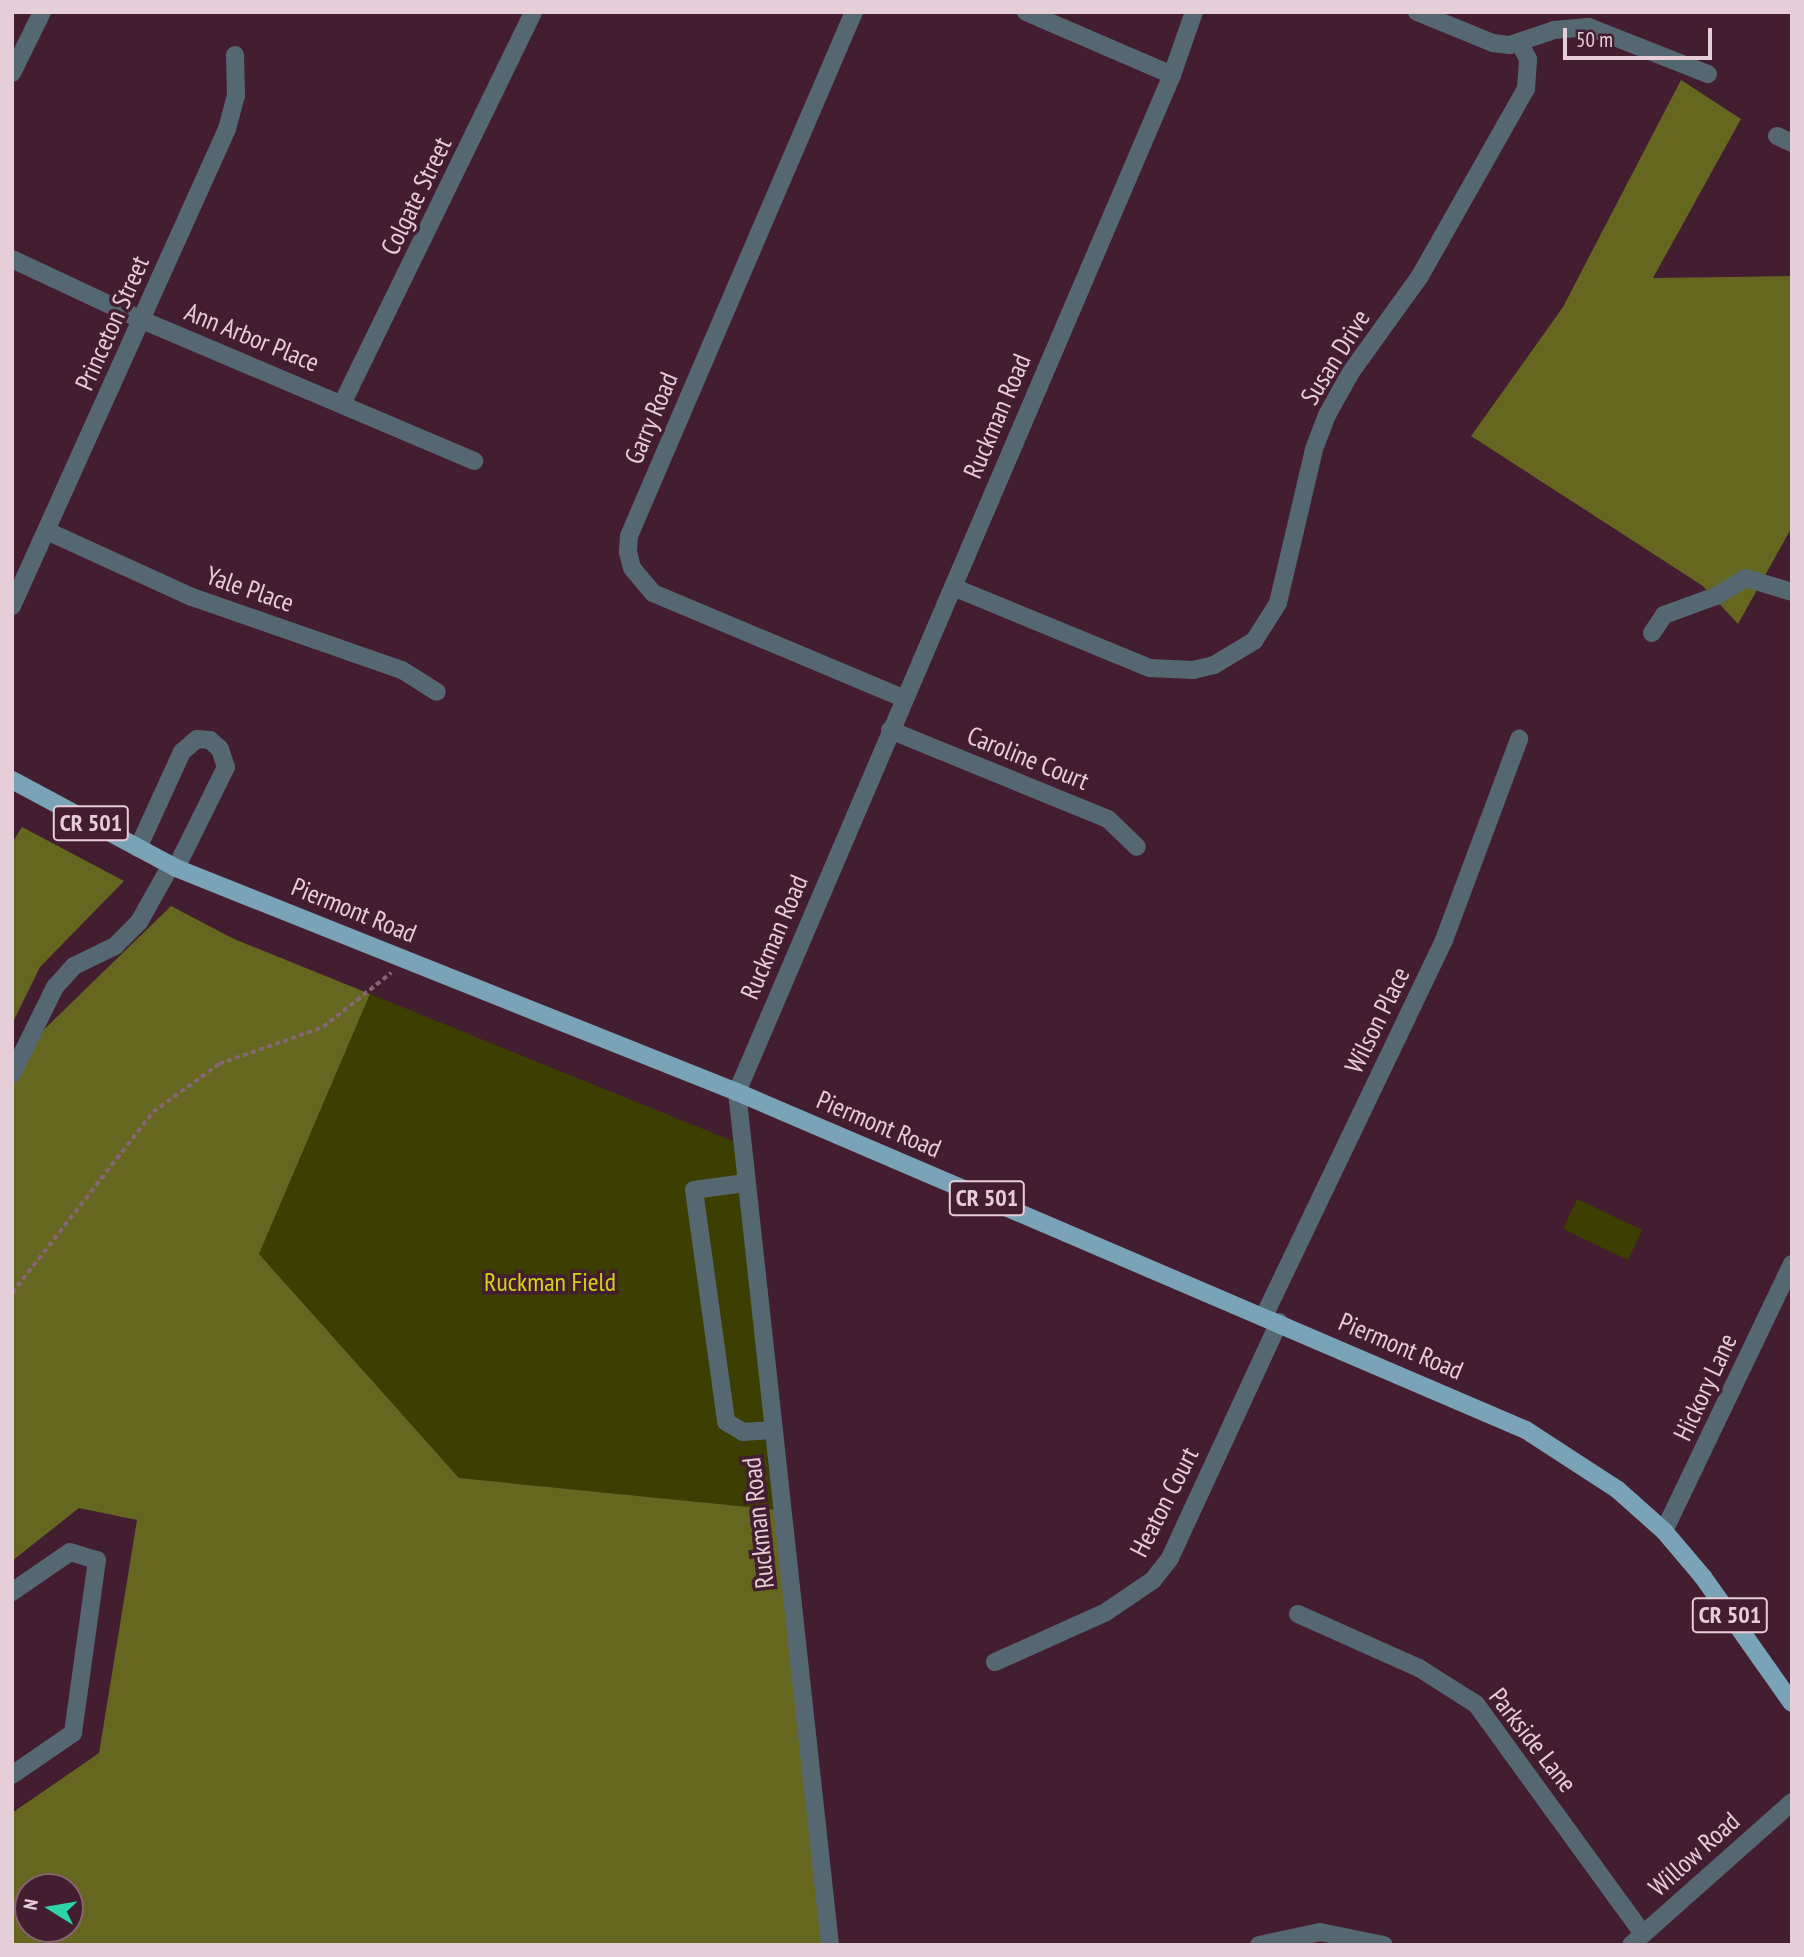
<!DOCTYPE html>
<style>
body{margin:0}
#map{position:relative;width:1804px;height:1957px;overflow:hidden;background:#431e30;font-family:"PT Sans Narrow",sans-serif}
div>[style]{position:absolute}
[style*='--x']{left:calc(var(--x)*1px);top:calc(var(--y)*1px);width:calc(var(--w)*1px);rotate:calc(var(--a)*1deg)}
.green>*{inset:0;background:#3d3e01}
.forest>*{inset:0;background:#656620}
.path>*{height:3.5px;margin-top:-1.75px;transform-origin:0;background:repeating-linear-gradient(90deg,#866675 0 5px,transparent 0 8.5px)}
.minor>*{height:18px;margin:-9px;padding:0 9px;transform-origin:9px;border-radius:9px;background:#556872}
.major>*{height:18px;margin:-9px;padding:0 9px;transform-origin:9px;border-radius:9px;background:#7ba3b7}
span{translate:-50% -50%;white-space:nowrap;text-align:center;line-height:1.15;-webkit-text-stroke:7px #431e30;paint-order:stroke}
.shield-label span{padding:2px 5px;background:#431e30;border:2px solid;border-radius:5px;-webkit-text-stroke-width:0}
.shield-label{font-size:24px;color:#e6ced8;font-weight:700}
.street-label{font-size:26px;color:#e6ced8}
.park-label{font-size:26px;color:#d2d410}
.frame{position:absolute;inset:0;border:14px solid #e6ced8;pointer-events:none}
.north{position:absolute;left:14px;top:1873px;width:70px;height:70px;box-sizing:border-box;background:#431e30;border:2px solid #846473;border-radius:50%;rotate:281deg;font-size:19px;font-weight:700;line-height:28px;text-align:center;color:#e6ced8}
.north::after{content:'';display:block;margin:auto;width:24px;height:32px;background:#2ed4aa;clip-path:polygon(50% 0,100% 100%,50% 72%,0 100%)}
.scale{position:absolute;left:1563px;top:28px;width:149px;height:32px;box-sizing:border-box;border:4px solid #e6ced8;border-top:0;padding-left:9px;font-size:21px;line-height:24px;white-space:nowrap;color:#e6ced8;-webkit-text-stroke:5px #431e30;paint-order:stroke}
</style>
<div id="map">
<div class="green">
<i style="clip-path:polygon(370px 994px,735px 1142px,778px 1510px,459px 1478px,259px 1254px)"></i>
<i style="clip-path:polygon(1577px 1199px,1642px 1230px,1628px 1260px,1563px 1229px)"></i>
</div>
<div class="forest">
<i style="clip-path:polygon(1681px 80px,1741px 119px,1653px 278px,1792px 276px,1792px 527px,1738px 624px,1703px 586px,1471px 436px,1563px 307px)"></i>
<i style="clip-path:polygon(22px 827px,124px 881px,40px 967px,12px 1024px,12px 843px)"></i>
<i style="clip-path:polygon(evenodd,171px 906px,234px 939px,370px 994px,259px 1254px,459px 1478px,778px 1510px,830px 1945px,12px 1945px,12px 1813px,99px 1753px,137px 1520px,79px 1508px,12px 1561px,12px 1089px,24px 1049px,171px 906px,28px 1887px,70px 1887px,70px 1929px,28px 1929px,28px 1887px)"></i>
</div>
<div class="path">
<i style="--x:12;--y:1293;--w:229;--a:-52.1"></i>
<i style="--x:153;--y:1112;--w:82;--a:-36"></i>
<i style="--x:219;--y:1064;--w:110;--a:-19.6"></i>
<i style="--x:323;--y:1027;--w:87;--a:-38.5"></i>
</div>
<div class="minor">
<i style="--x:854;--y:12;--w:570;--a:113.24"></i>
<i style="--x:629;--y:536;--w:16;--a:94"></i>
<i style="--x:628;--y:552;--w:16;--a:76"></i>
<i style="--x:632;--y:568;--w:33;--a:50"></i>
<i style="--x:653;--y:593;--w:271;--a:22.8"></i>
<i style="--x:1026;--y:12;--w:159;--a:23.3"></i>
<i style="--x:1417;--y:12;--w:82;--a:22.2"></i>
<i style="--x:1493;--y:43;--w:17;--a:7"></i>
<i style="--x:1510;--y:45;--w:46;--a:-18.8"></i>
<i style="--x:1554;--y:30;--w:35;--a:-5"></i>
<i style="--x:1589;--y:27;--w:128;--a:21.6"></i>
<i style="--x:12;--y:73;--w:68;--a:-63.8"></i>
<i style="--x:1777;--y:136;--w:17;--a:25"></i>
<i style="--x:12;--y:259;--w:144;--a:25.1"></i>
<i style="--x:142;--y:320;--w:361;--a:23"></i>
<i style="--x:343;--y:402;--w:434;--a:-64"></i>
<i style="--x:47;--y:531;--w:159;--a:24.5"></i>
<i style="--x:192;--y:597;--w:222;--a:19.2"></i>
<i style="--x:402;--y:670;--w:41;--a:32.2"></i>
<i style="--x:953;--y:587;--w:213;--a:22.4"></i>
<i style="--x:1150;--y:668;--w:43;--a:2.7"></i>
<i style="--x:1193;--y:670;--w:22;--a:-13"></i>
<i style="--x:1214;--y:665;--w:47;--a:-31"></i>
<i style="--x:1254;--y:641;--w:45;--a:-57.7"></i>
<i style="--x:1278;--y:603;--w:158;--a:-76.8"></i>
<i style="--x:1314;--y:449;--w:36;--a:-69"></i>
<i style="--x:1327;--y:415;--w:49;--a:-60.8"></i>
<i style="--x:1351;--y:372;--w:118;--a:-54.3"></i>
<i style="--x:1420;--y:276;--w:215;--a:-60.5"></i>
<i style="--x:1526;--y:89;--w:30;--a:-86"></i>
<i style="--x:1528;--y:59;--w:17;--a:-118"></i>
<i style="--x:12;--y:606;--w:523;--a:-65.74"></i>
<i style="--x:227;--y:129;--w:35;--a:-75"></i>
<i style="--x:236;--y:95;--w:40;--a:-91.4"></i>
<i style="--x:1652;--y:633;--w:22;--a:-56"></i>
<i style="--x:1664;--y:615;--w:55;--a:-20.1"></i>
<i style="--x:1716;--y:596;--w:35;--a:-31"></i>
<i style="--x:1746;--y:578;--w:48;--a:16.9"></i>
<i style="--x:890;--y:730;--w:235;--a:22.2"></i>
<i style="--x:1108;--y:819;--w:40;--a:44"></i>
<i style="--x:138;--y:848;--w:106;--a:-65.4"></i>
<i style="--x:182;--y:752;--w:20;--a:-41"></i>
<i style="--x:197;--y:739;--w:13;--a:4"></i>
<i style="--x:210;--y:740;--w:13;--a:42"></i>
<i style="--x:220;--y:749;--w:19;--a:72"></i>
<i style="--x:226;--y:767;--w:113;--a:116.3"></i>
<i style="--x:12;--y:1074;--w:97;--a:-63.7"></i>
<i style="--x:55;--y:987;--w:28;--a:-48"></i>
<i style="--x:74;--y:966;--w:46;--a:-26"></i>
<i style="--x:115;--y:946;--w:34;--a:-45"></i>
<i style="--x:139;--y:922;--w:65;--a:-60.7"></i>
<i style="--x:745;--y:1183;--w:51;--a:172.2"></i>
<i style="--x:694;--y:1190;--w:234;--a:82.1"></i>
<i style="--x:726;--y:1422;--w:20;--a:30"></i>
<i style="--x:743;--y:1432;--w:31;--a:-4"></i>
<i style="--x:1264;--y:1316;--w:417;--a:-64.4"></i>
<i style="--x:1444;--y:940;--w:215;--a:-69.5"></i>
<i style="--x:1664;--y:1531;--w:296;--a:-64.4"></i>
<i style="--x:12;--y:1592;--w:70;--a:-34.6"></i>
<i style="--x:70;--y:1552;--w:28;--a:17"></i>
<i style="--x:97;--y:1560;--w:175;--a:97.9"></i>
<i style="--x:73;--y:1733;--w:74;--a:145.5"></i>
<i style="--x:1298;--y:1614;--w:133;--a:24.1"></i>
<i style="--x:1419;--y:1668;--w:67;--a:32.3"></i>
<i style="--x:1476;--y:1704;--w:284;--a:54"></i>
<i style="--x:995;--y:1662;--w:122;--a:-24.2"></i>
<i style="--x:1106;--y:1612;--w:57;--a:-34.2"></i>
<i style="--x:1153;--y:1580;--w:28;--a:-52"></i>
<i style="--x:1170;--y:1558;--w:260;--a:-65.2"></i>
<i style="--x:830;--y:1945;--w:858;--a:-96.22"></i>
<i style="--x:737;--y:1092;--w:1106;--a:-66.84"></i>
<i style="--x:1172;--y:75;--w:67;--a:-70.8"></i>
<i style="--x:1259;--y:1945;--w:62;--a:-12"></i>
<i style="--x:1320;--y:1932;--w:65;--a:11.5"></i>
<i style="--x:1631;--y:1945;--w:215;--a:-41.6"></i>
</div>
<div class="major">
<i style="--x:12;--y:780;--w:186;--a:28.2"></i>
<i style="--x:176;--y:868;--w:604;--a:21.77"></i>
<i style="--x:737;--y:1092;--w:858;--a:23.19"></i>
<i style="--x:1526;--y:1430;--w:110;--a:33.1"></i>
<i style="--x:1618;--y:1490;--w:62;--a:41.7"></i>
<i style="--x:1664;--y:1531;--w:60;--a:49.7"></i>
<i style="--x:1703;--y:1577;--w:154;--a:54.8"></i>
</div>
<div class="shield-label">
<span style="left:91px;top:823px">CR 501</span>
<span style="left:987px;top:1198px">CR 501</span>
<span style="left:1730px;top:1615px">CR 501</span>
</div>
<div class="street-label">
<span style="left:416px;top:196px;rotate:-64deg">Colgate Street</span>
<span style="left:112px;top:323px;rotate:-66deg">Princeton Street</span>
<span style="left:252px;top:337px;rotate:22deg">Ann Arbor Place</span>
<span style="left:1335px;top:357px;rotate:-58deg">Susan Drive</span>
<span style="left:997px;top:416px;rotate:-67deg">Ruckman Road</span>
<span style="left:651px;top:418px;rotate:-67deg">Garry Road</span>
<span style="left:250px;top:589px;rotate:19deg">Yale Place</span>
<span style="left:1028px;top:758px;rotate:22deg">Caroline Court</span>
<span style="left:354px;top:910px;rotate:22deg">Piermont Road</span>
<span style="left:774px;top:937px;rotate:-67deg">Ruckman Road</span>
<span style="left:1377px;top:1020px;rotate:-64deg">Wilson Place</span>
<span style="left:879px;top:1124px;rotate:23deg">Piermont Road</span>
<span style="left:1401px;top:1346px;rotate:23deg">Piermont Road</span>
<span style="left:1705px;top:1387px;rotate:-65deg">Hickory Lane</span>
<span style="left:1164px;top:1502px;rotate:-63deg">Heaton Court</span>
<span style="left:758px;top:1523px;rotate:-96deg">Ruckman Road</span>
<span style="left:1533px;top:1740px;rotate:52deg">Parkside Lane</span>
<span style="left:1694px;top:1854px;rotate:-42deg">Willow Road</span>
</div>
<div class="park-label">
<span style="left:550px;top:1282px">Ruckman Field</span>
</div>
<div class="frame"></div>
<div class="north">N</div>
<div class="scale">50 m</div>
</div>
